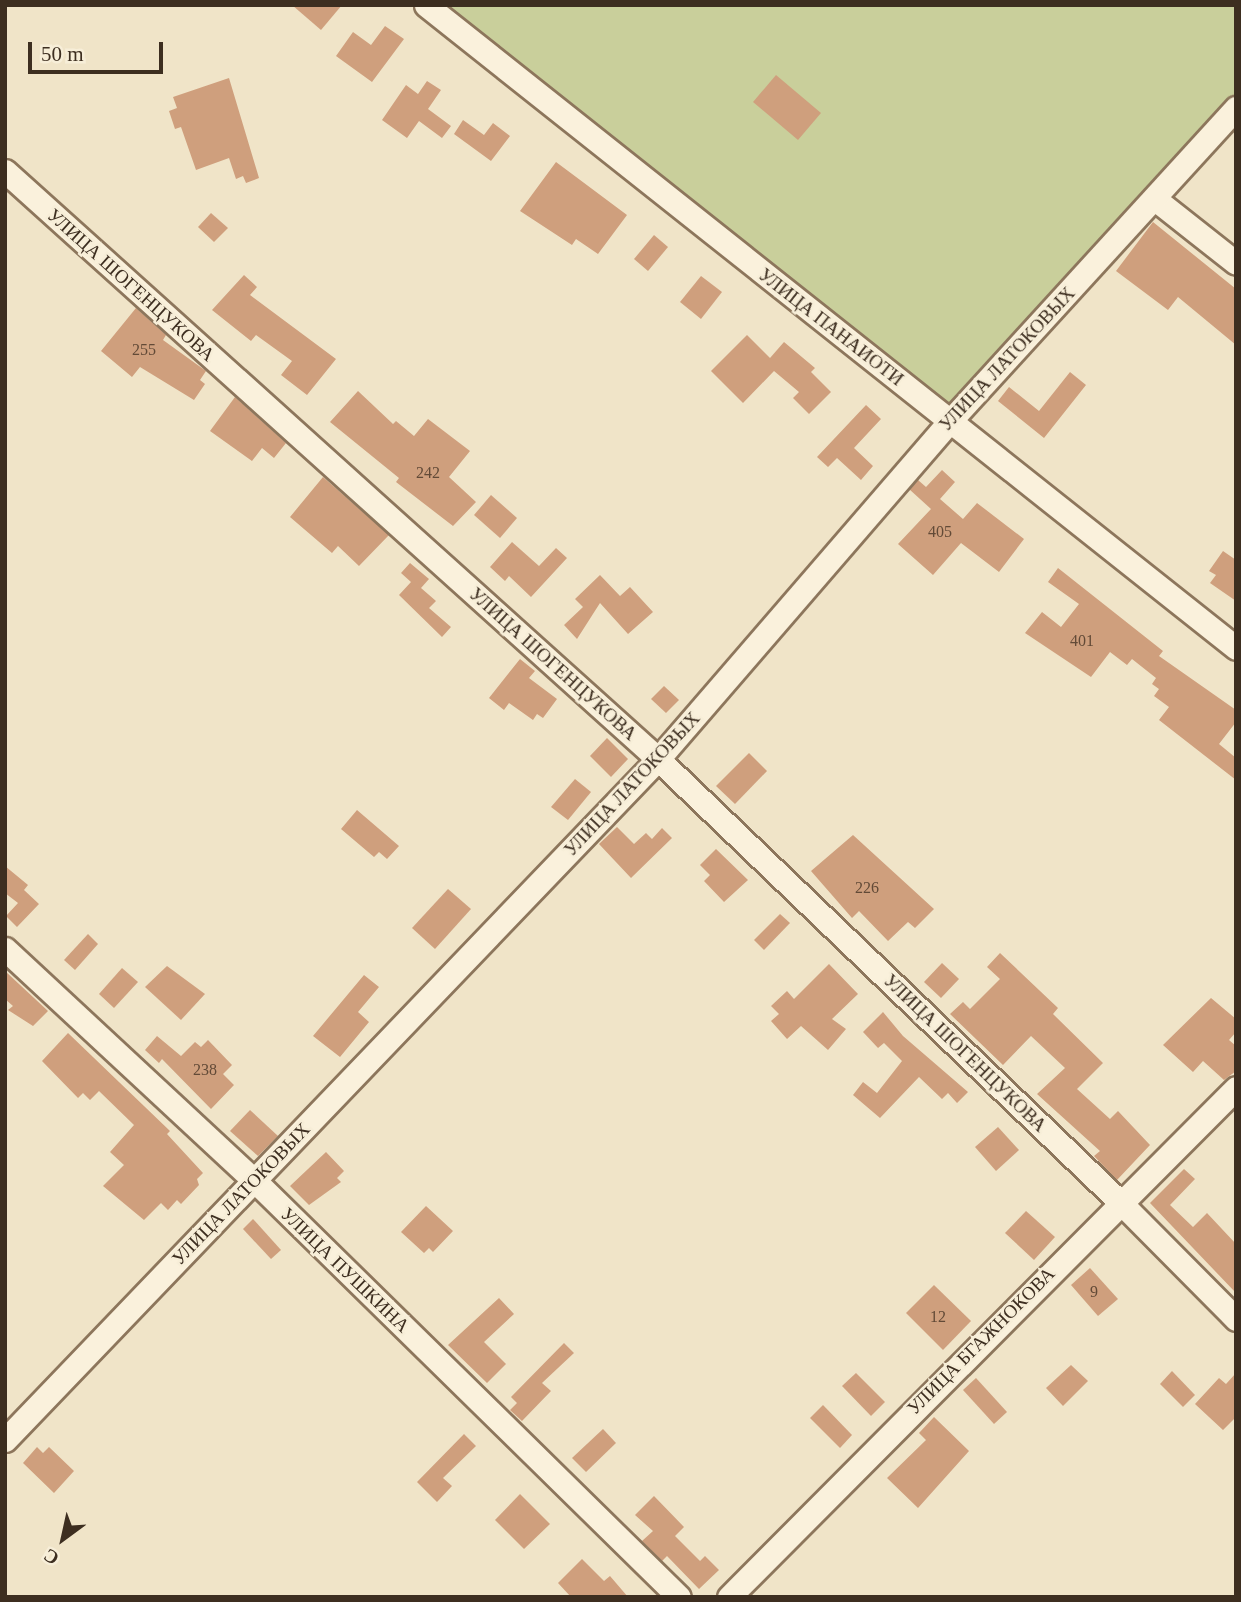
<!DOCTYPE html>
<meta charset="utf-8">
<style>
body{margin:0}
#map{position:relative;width:1241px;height:1602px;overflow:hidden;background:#f0e4c8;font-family:"Times New Roman",serif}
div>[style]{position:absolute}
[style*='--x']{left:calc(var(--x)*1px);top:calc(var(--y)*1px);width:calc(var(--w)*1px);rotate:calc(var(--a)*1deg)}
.green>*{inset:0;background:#c9cf9b}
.building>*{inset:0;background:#cf9f7d}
.roads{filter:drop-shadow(2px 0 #8d765c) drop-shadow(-2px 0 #8d765c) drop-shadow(0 2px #8d765c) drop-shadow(0 -2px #8d765c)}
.minor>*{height:23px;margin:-11.5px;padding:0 11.5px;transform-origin:11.5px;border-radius:11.5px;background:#faf1dc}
span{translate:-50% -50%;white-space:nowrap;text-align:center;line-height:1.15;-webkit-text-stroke:5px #f7eed8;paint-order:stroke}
.number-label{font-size:16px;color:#624a37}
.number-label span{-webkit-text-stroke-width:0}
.street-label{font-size:19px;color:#3d2e20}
.frame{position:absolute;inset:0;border:7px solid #3d2e20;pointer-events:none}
.north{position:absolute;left:28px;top:1504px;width:70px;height:70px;-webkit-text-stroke:5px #f7eed8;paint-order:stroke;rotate:213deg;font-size:19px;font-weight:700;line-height:28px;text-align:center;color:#3d2e20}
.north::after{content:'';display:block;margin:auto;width:24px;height:32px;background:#3d2e20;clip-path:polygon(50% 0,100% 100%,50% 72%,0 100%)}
.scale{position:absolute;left:28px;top:42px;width:135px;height:32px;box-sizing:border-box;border:4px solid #3d2e20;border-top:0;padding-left:9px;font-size:21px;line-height:24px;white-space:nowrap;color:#3d2e20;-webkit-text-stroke:5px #f7eed8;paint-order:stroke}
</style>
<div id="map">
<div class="green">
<i style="clip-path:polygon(426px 5px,1236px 5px,1236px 108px,950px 421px)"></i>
</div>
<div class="building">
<i style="clip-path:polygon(292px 5px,342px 5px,321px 30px)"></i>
<i style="clip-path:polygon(385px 26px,404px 39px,372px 82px,336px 56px,353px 32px,371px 45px)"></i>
<i style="clip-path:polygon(776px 75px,821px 113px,798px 140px,753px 102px)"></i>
<i style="clip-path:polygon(229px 78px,259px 178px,246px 183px,243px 176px,236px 179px,229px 158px,196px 170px,181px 127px,175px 129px,169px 111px,177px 108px,173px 97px)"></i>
<i style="clip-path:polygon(427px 81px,441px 90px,428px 109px,451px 126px,442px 138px,419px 121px,407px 138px,382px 120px,406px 85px,418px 94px)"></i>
<i style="clip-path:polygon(463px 120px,484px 135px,493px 123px,510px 136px,491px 161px,454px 134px)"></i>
<i style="clip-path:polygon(556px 162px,627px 215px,598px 254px,576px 239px,572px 245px,520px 211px)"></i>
<i style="clip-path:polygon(211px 213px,228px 228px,214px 242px,198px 227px)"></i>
<i style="clip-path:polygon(1153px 222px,1236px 289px,1236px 345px,1178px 297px,1168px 310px,1116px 271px)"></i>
<i style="clip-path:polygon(654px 235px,668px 247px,648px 271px,634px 259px)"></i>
<i style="clip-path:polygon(244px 275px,257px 287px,250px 295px,336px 359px,307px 395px,281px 375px,292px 361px,256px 335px,251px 341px,212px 310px)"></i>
<i style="clip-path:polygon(701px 276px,722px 292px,701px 319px,680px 302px)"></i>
<i style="clip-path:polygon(136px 308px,166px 335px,163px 340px,206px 371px,200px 380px,205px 384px,194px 400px,140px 367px,132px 377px,101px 351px)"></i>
<i style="clip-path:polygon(747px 335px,770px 358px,784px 342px,815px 368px,811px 372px,831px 392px,809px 414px,793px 398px,799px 392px,774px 371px,743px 403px,711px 371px)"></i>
<i style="clip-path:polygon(1070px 372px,1086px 385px,1044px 438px,998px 401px,1009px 387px,1039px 411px)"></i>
<i style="clip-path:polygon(358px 391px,393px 424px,396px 421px,414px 436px,428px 419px,470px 451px,449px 477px,476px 502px,453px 526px,396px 482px,399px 478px,330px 422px)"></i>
<i style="clip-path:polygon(235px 397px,286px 443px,274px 458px,262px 448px,252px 461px,210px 431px)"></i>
<i style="clip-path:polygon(866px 405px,881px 419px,854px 448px,873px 466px,861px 480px,837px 458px,828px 467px,817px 457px)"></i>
<i style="clip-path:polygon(942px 470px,955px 482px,940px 499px,963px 519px,977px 503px,1024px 539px,999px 572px,961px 543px,933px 575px,898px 544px,931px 509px,909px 489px,918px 480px,926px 487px)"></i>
<i style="clip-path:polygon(323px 477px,389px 535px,359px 566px,338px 546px,332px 553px,290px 517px)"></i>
<i style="clip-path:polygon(491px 495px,517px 518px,500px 538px,474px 515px)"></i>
<i style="clip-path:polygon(512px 542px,539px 566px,556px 548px,567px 558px,531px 597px,509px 576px,505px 581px,490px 567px)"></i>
<i style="clip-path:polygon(1223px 551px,1236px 560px,1236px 601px,1210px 583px,1216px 575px,1209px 571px)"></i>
<i style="clip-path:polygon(410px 563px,429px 579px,421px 588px,436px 601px,429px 608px,451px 627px,442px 637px,399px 595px,411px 582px,401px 573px)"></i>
<i style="clip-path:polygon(1058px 568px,1163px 651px,1159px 656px,1236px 710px,1236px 722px,1219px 744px,1236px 758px,1236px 780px,1159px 720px,1169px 707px,1154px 696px,1159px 689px,1152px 684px,1156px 678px,1132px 659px,1127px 665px,1110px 652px,1091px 677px,1025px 633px,1042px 612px,1061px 627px,1079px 604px,1048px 582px)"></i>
<i style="clip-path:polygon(600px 575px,620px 596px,630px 587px,653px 612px,628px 634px,600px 603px,577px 639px,564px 625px,583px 607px,575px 599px)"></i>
<i style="clip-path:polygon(520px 659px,535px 671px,529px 678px,557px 699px,543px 718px,537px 714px,533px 720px,509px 703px,504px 710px,489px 698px)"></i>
<i style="clip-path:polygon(664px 686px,679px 700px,666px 713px,651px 699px)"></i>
<i style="clip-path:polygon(607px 738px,628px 759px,611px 777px,590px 756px)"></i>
<i style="clip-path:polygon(749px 753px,767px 771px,735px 804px,716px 786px)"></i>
<i style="clip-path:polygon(575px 779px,591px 792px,568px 820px,551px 807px)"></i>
<i style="clip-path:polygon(357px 810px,399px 846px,387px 859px,379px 852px,374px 857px,341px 829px)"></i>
<i style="clip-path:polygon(617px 827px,634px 844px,646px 833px,652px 839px,662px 828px,672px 838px,631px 878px,599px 844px)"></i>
<i style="clip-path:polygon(853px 835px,934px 909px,915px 928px,908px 922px,888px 941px,859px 911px,852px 918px,811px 871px)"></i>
<i style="clip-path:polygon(716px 849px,748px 880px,724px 902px,704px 881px,710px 875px,700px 865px)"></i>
<i style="clip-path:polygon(5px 866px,28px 885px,24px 890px,39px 904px,17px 927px,6px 916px,18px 903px,5px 893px)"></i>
<i style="clip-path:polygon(448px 889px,471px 909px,435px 949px,412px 928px)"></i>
<i style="clip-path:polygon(780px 914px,790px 923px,764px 950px,754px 940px)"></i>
<i style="clip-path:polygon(88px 934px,98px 944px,75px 970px,64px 960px)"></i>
<i style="clip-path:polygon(1000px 953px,1058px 1008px,1053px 1014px,1103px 1063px,1077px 1089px,1110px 1119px,1118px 1111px,1150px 1145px,1117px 1180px,1094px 1156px,1100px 1151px,1037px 1094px,1065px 1068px,1031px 1036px,1003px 1065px,950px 1014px,963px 1002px,970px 1009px,1000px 979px,987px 967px)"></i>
<i style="clip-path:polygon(942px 963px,959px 979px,941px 998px,924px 982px)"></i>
<i style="clip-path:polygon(829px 964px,858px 994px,832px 1019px,846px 1029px,828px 1050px,801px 1026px,787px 1039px,771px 1021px,779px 1014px,771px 1006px,787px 991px,794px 999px)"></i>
<i style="clip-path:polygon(167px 966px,205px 994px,181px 1020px,145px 987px)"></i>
<i style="clip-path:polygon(122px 968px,138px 982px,114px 1008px,99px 994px)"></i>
<i style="clip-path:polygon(5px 971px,48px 1011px,33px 1026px,8px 1010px,13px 1006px,5px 999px)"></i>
<i style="clip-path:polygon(364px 975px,379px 987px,358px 1012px,369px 1022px,340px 1057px,313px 1036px)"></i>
<i style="clip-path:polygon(1211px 998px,1236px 1019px,1236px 1032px,1229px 1040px,1236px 1046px,1236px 1071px,1224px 1080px,1203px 1061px,1193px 1072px,1163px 1045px)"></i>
<i style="clip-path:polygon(883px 1012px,903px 1036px,968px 1092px,957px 1103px,948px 1093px,942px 1099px,919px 1077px,880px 1118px,853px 1095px,863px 1082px,877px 1093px,902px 1061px,884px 1043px,878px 1048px,863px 1032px)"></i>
<i style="clip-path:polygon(68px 1033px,170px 1131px,167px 1134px,203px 1173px,197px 1179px,199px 1185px,181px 1204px,177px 1200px,168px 1210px,161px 1203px,144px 1220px,103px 1186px,124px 1165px,110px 1152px,134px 1125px,99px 1091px,90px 1100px,83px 1093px,78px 1098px,42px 1061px)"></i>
<i style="clip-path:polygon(157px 1036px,181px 1056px,195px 1042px,201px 1047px,208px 1040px,232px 1065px,223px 1074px,234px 1085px,211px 1109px,162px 1059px,159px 1063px,145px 1050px)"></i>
<i style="clip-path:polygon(250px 1110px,278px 1136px,258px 1156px,230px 1131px)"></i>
<i style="clip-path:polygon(998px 1127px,1019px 1150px,996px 1171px,975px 1147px)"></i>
<i style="clip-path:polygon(326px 1152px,344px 1171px,337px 1178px,341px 1182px,309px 1205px,290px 1186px)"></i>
<i style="clip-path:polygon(1184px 1169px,1195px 1179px,1170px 1205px,1193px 1227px,1207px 1213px,1236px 1244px,1236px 1293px,1150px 1203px)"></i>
<i style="clip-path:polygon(426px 1206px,453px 1231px,433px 1252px,429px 1248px,424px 1253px,401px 1232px)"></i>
<i style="clip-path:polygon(1026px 1211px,1055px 1237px,1034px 1260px,1005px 1233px)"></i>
<i style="clip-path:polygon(253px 1219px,281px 1250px,271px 1259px,243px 1229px)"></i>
<i style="clip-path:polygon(1090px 1268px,1118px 1299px,1098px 1316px,1071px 1285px)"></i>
<i style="clip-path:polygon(934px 1285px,971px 1321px,943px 1350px,906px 1313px)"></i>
<i style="clip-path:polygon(499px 1298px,514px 1314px,484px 1342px,506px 1364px,487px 1383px,448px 1345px)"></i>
<i style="clip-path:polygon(564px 1343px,574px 1353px,542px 1383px,551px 1391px,522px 1421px,510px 1410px,517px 1403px,511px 1397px)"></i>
<i style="clip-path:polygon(1071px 1365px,1088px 1381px,1063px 1406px,1046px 1388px)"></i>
<i style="clip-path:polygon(1172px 1371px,1195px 1395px,1183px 1407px,1160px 1384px)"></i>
<i style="clip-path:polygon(856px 1373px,885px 1402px,871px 1416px,842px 1386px)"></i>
<i style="clip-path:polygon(1236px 1373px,1236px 1417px,1223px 1430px,1195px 1404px,1219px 1378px,1226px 1384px)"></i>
<i style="clip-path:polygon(976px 1378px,1007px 1412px,994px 1424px,963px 1390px)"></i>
<i style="clip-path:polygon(823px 1405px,852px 1435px,840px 1448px,810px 1418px)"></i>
<i style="clip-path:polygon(934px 1417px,969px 1451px,918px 1508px,887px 1478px,926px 1440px,919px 1433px)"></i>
<i style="clip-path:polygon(603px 1429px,616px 1443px,586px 1472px,572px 1458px)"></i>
<i style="clip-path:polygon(464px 1434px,476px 1446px,443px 1478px,452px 1486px,437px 1502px,417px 1482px)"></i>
<i style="clip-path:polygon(37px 1447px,43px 1453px,49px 1447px,74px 1471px,54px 1493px,23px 1463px)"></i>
<i style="clip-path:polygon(520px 1494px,550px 1524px,524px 1549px,495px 1520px)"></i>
<i style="clip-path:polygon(654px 1496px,684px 1527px,675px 1536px,700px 1561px,705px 1556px,719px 1570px,699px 1589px,667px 1556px,662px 1561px,642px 1541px,653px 1531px,635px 1515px)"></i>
<i style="clip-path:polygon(582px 1559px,604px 1581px,610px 1576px,628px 1597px,571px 1597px,558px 1583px)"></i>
</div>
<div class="roads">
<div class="minor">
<i style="--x:426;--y:5;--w:1034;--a:38.44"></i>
<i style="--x:5;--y:171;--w:879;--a:42"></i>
<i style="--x:658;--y:759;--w:639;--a:43.79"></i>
<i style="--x:1119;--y:1201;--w:166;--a:45.2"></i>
<i style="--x:1155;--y:199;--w:103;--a:38.3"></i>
<i style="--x:5;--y:949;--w:340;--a:42.9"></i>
<i style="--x:254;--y:1180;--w:595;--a:44.46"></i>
<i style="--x:5;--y:1440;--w:943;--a:-46.2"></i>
<i style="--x:658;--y:759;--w:447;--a:-49.2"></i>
<i style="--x:950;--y:421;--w:424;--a:-47.6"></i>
<i style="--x:729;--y:1597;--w:718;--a:-45.11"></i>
</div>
</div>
<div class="number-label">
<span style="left:144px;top:350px">255</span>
<span style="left:428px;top:473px">242</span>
<span style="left:940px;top:532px">405</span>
<span style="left:1082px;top:641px">401</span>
<span style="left:867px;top:888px">226</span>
<span style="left:205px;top:1070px">238</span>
<span style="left:1094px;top:1292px">9</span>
<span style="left:938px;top:1317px">12</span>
</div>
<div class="street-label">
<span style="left:131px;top:285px;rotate:42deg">УЛИЦА ШОГЕНЦУКОВА</span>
<span style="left:831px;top:327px;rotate:38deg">УЛИЦА ПАНАИОТИ</span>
<span style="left:1007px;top:359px;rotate:-47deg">УЛИЦА ЛАТОКОВЫХ</span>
<span style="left:553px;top:664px;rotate:42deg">УЛИЦА ШОГЕНЦУКОВА</span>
<span style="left:632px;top:784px;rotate:-47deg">УЛИЦА ЛАТОКОВЫХ</span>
<span style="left:965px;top:1053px;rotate:44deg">УЛИЦА ШОГЕНЦУКОВА</span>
<span style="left:241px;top:1194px;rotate:-46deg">УЛИЦА ЛАТОКОВЫХ</span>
<span style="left:345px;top:1270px;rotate:44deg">УЛИЦА ПУШКИНА</span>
<span style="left:981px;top:1341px;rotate:-45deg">УЛИЦА БГАЖНОКОВА</span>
</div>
<div class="frame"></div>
<div class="north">С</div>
<div class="scale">50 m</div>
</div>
